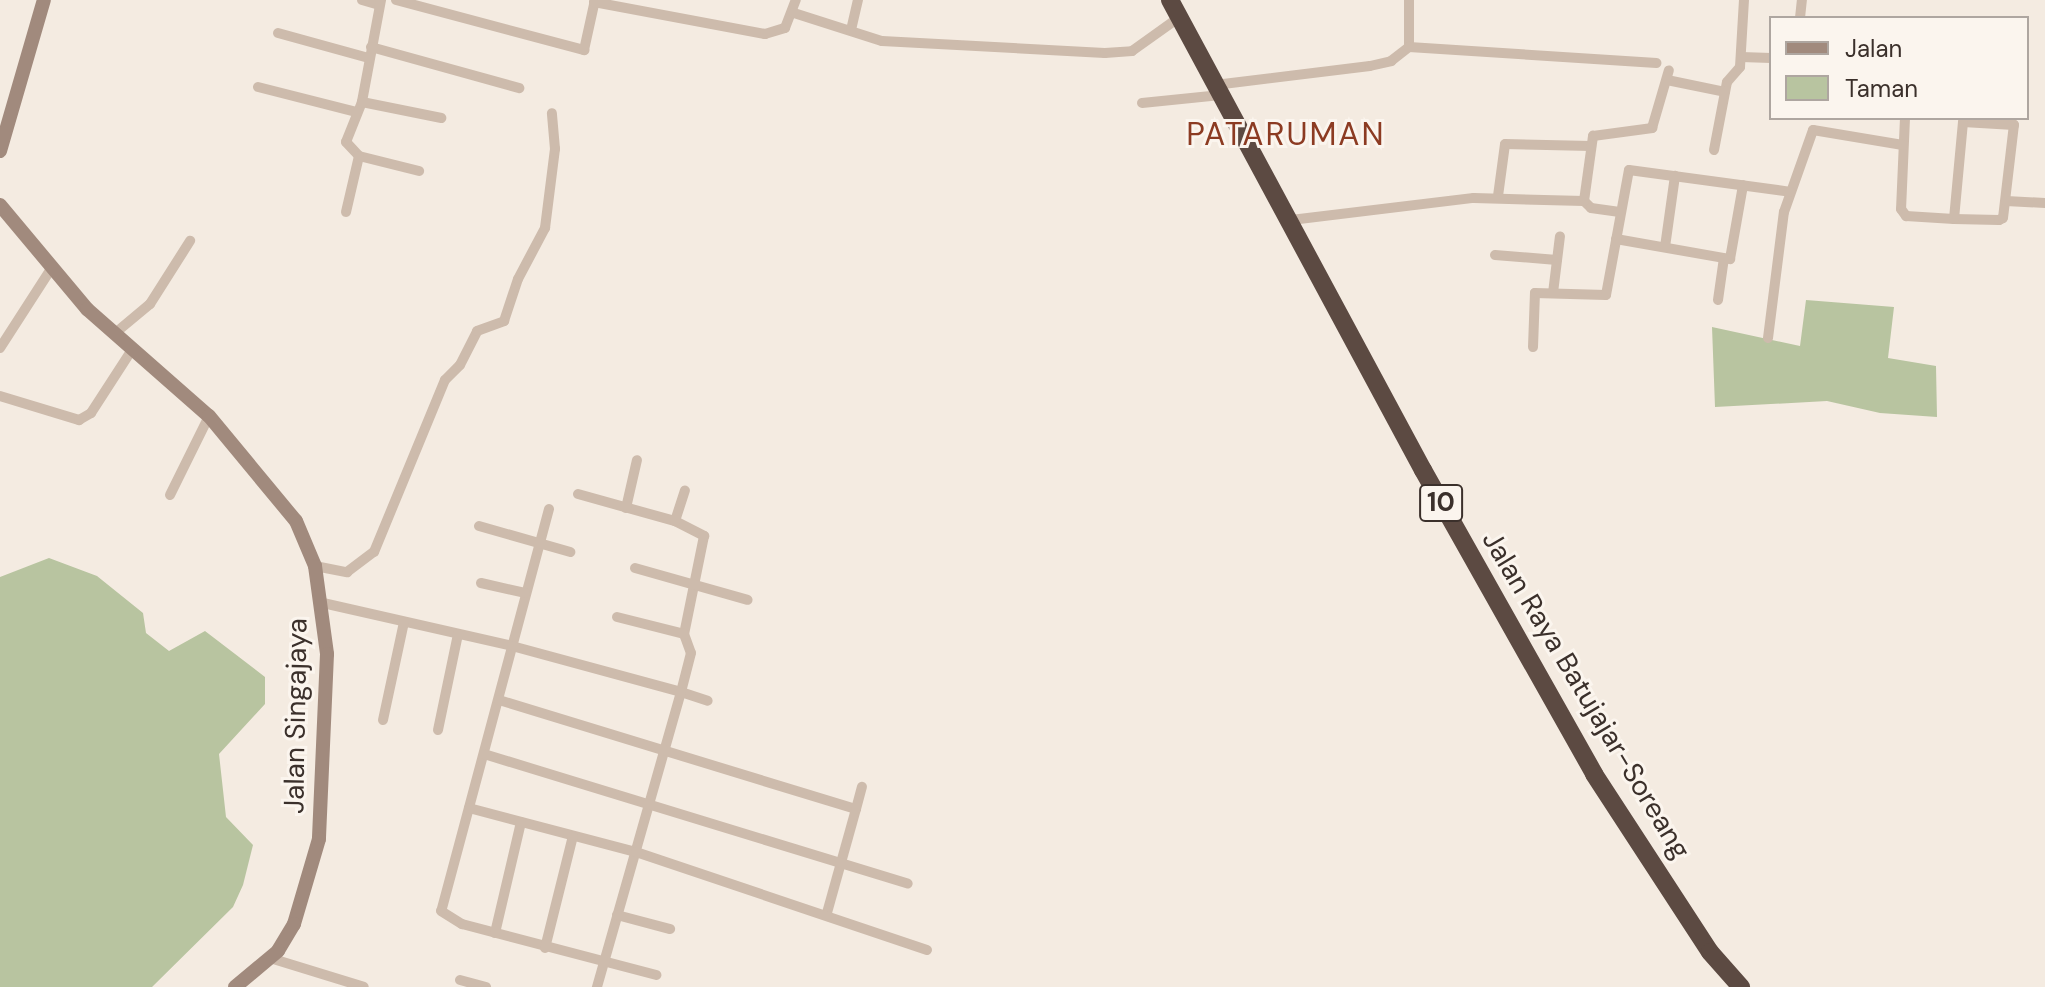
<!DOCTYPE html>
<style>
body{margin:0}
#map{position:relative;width:2045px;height:987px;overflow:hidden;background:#f4ebe1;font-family:"DM Sans",sans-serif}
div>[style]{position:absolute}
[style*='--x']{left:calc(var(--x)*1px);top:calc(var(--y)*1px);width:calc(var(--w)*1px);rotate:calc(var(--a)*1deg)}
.green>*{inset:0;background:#b8c4a0}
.street>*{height:10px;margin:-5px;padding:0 5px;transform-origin:5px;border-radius:5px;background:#cdbbac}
.secondary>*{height:14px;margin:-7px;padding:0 7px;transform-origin:7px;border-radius:7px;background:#a18a7d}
.highway>*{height:18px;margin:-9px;padding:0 9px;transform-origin:9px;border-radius:9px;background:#5c4a42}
span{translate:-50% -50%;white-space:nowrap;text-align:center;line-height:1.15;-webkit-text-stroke:6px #fbf5ee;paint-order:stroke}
.shield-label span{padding:2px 6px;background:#fbf5ee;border:2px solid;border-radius:6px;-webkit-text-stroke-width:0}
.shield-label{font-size:26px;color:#3b302b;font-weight:700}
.street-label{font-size:28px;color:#3b302b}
.quarter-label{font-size:32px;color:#8c3b22;letter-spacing:2px}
.legend{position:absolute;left:1769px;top:16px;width:260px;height:104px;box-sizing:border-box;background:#fbf5ee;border:2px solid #aea6a0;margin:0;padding:10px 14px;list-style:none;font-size:24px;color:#3b302b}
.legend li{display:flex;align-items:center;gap:16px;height:40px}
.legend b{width:40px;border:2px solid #aea6a0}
</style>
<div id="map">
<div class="green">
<i style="clip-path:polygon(1806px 300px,1894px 307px,1888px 358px,1936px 366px,1937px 417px,1880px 413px,1827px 401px,1715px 407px,1712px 327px,1800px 346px)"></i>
<i style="clip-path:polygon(49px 558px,97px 576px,143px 613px,146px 633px,169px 651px,205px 631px,265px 677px,265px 704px,219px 754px,226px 817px,253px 845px,243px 885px,233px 907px,152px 987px,0 987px,0 577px)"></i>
</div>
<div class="street">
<i style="--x:362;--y:0;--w:18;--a:16"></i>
<i style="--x:381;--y:0;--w:104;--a:100.6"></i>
<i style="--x:362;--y:102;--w:43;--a:111.8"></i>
<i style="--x:346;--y:142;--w:19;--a:47"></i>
<i style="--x:359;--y:156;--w:62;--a:14"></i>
<i style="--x:396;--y:0;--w:195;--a:14.9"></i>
<i style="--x:584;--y:50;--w:51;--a:-77.6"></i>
<i style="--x:1409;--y:0;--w:47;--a:90"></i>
<i style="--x:594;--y:2;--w:174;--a:10.6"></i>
<i style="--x:765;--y:34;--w:21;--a:-17"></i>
<i style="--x:785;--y:28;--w:30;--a:-69"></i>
<i style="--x:794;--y:13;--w:92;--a:17.7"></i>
<i style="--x:882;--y:41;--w:223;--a:3.1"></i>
<i style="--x:1105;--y:53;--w:27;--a:-4"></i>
<i style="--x:1132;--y:51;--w:60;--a:-35.5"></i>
<i style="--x:1800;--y:18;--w:18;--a:-84"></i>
<i style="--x:851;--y:30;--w:31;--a:-77"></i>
<i style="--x:278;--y:33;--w:94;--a:15.4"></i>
<i style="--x:371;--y:47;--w:154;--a:15.5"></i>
<i style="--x:1741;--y:57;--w:30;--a:2"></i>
<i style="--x:1667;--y:80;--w:59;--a:11.7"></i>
<i style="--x:1215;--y:85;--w:156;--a:-7"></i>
<i style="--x:1370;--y:66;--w:22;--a:-13"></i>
<i style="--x:1391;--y:61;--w:23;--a:-38"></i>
<i style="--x:1409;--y:47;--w:248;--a:3.7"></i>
<i style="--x:258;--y:87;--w:101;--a:14.3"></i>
<i style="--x:362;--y:102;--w:81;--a:11.4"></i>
<i style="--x:1142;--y:103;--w:79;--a:-5.8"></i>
<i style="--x:1905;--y:118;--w:91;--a:92.5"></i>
<i style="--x:1901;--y:209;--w:9;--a:54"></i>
<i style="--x:1906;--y:216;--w:48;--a:3.6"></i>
<i style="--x:1954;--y:219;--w:45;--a:1.3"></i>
<i style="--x:1999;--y:220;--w:4;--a:-27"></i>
<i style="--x:2003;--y:218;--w:94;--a:-83.3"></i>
<i style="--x:2014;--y:125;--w:51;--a:-176.6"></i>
<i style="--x:1963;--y:122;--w:97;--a:95.3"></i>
<i style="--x:1714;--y:150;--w:69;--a:-79.2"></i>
<i style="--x:1727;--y:82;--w:20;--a:-49"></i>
<i style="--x:1740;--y:67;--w:67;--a:-86.6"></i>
<i style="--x:1498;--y:196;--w:52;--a:-82.3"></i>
<i style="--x:1505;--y:144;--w:86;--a:1.3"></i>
<i style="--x:1584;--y:201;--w:10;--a:45"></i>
<i style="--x:1591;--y:208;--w:29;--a:8"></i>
<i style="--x:2006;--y:201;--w:39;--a:3"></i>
<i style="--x:346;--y:212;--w:57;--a:-76.9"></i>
<i style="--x:1291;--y:220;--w:184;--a:-6.9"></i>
<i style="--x:1474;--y:198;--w:110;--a:1.6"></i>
<i style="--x:1584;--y:201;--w:66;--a:-82.1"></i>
<i style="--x:1593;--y:136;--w:60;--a:-7.7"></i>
<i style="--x:1652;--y:128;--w:60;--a:-73.7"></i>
<i style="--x:1616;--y:239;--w:116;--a:10"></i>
<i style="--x:1730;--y:259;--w:75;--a:-80"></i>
<i style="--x:1665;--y:247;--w:72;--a:-82"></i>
<i style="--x:1495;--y:255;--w:62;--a:4.6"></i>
<i style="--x:1553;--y:293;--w:57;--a:-83"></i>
<i style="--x:1718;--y:300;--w:42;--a:-81.9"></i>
<i style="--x:114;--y:334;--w:47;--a:-39.8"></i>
<i style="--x:150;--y:304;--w:75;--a:-57.6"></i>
<i style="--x:1768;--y:338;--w:127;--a:-82.8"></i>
<i style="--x:1784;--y:212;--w:87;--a:-70.5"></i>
<i style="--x:1813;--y:130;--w:91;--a:9.5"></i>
<i style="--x:1533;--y:347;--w:54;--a:-87.9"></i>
<i style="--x:1535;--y:293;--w:71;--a:1.6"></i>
<i style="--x:1606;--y:295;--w:127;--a:-79.6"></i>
<i style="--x:1629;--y:170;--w:163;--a:7.7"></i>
<i style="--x:0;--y:348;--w:94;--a:-57.2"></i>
<i style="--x:0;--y:396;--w:83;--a:16.9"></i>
<i style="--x:79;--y:420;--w:14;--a:-30"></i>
<i style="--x:91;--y:413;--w:77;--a:-57.1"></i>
<i style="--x:578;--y:494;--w:101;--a:15.6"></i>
<i style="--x:675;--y:521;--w:33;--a:27"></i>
<i style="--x:704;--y:536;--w:100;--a:101.5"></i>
<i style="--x:684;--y:634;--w:20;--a:70"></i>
<i style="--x:691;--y:653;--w:40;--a:104.4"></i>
<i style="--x:681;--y:692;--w:28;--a:18"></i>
<i style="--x:170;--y:495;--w:88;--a:-63.7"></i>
<i style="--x:626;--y:508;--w:49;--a:-77.1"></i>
<i style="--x:549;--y:509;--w:416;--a:105"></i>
<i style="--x:441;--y:911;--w:25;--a:32"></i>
<i style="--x:462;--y:924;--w:201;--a:14.7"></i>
<i style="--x:675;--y:521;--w:32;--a:-72"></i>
<i style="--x:479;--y:526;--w:95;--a:15.9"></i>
<i style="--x:315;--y:566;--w:33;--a:11"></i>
<i style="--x:347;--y:572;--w:34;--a:-37"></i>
<i style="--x:374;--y:552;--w:186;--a:-67.6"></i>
<i style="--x:445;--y:380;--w:21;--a:-45"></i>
<i style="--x:460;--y:365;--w:38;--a:-63"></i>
<i style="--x:477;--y:331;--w:29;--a:-20"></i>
<i style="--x:504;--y:321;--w:44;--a:-71.6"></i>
<i style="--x:518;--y:279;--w:58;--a:-62.1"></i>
<i style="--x:545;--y:228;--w:80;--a:-82.8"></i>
<i style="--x:555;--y:149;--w:36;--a:-95"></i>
<i style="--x:635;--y:568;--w:117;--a:15.8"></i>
<i style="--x:481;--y:583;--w:45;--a:12.8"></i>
<i style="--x:323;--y:603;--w:194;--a:12.8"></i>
<i style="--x:512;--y:646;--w:175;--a:15.2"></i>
<i style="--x:681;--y:692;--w:307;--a:105.9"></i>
<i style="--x:617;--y:617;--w:69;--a:14.2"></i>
<i style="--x:499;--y:700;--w:373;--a:17"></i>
<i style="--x:856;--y:809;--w:108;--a:105.6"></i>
<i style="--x:383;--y:720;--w:100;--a:-77.9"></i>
<i style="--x:438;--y:730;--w:98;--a:-78.2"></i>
<i style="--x:484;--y:754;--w:443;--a:17"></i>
<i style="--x:469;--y:808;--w:173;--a:14.8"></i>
<i style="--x:636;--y:852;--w:307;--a:18.6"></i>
<i style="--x:856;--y:809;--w:23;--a:-75"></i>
<i style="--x:617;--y:915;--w:55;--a:14.8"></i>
<i style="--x:495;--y:933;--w:114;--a:-76.8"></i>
<i style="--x:545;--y:948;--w:115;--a:-76"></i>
<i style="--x:270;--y:958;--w:98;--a:17.1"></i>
<i style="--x:460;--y:980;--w:27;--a:15"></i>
</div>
<div class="secondary">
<i style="--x:0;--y:151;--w:157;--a:-73.8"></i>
<i style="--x:0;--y:205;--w:136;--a:50.1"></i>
<i style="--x:87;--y:309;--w:162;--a:41.3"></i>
<i style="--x:209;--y:416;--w:136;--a:50.4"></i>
<i style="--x:296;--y:521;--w:49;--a:67.1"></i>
<i style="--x:315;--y:566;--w:89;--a:82.2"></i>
<i style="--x:327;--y:654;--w:185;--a:92.5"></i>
<i style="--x:319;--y:839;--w:89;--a:106.4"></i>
<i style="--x:294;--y:924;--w:31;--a:121"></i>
<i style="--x:278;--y:951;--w:56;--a:140.1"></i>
</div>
<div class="highway">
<i style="--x:1170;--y:0;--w:534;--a:61.71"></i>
<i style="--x:1423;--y:470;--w:349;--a:60.6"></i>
<i style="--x:1594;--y:774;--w:212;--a:56.9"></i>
<i style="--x:1710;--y:952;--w:47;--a:48.5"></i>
</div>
<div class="shield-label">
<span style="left:1441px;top:503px">10</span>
</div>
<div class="street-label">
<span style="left:1586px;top:695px;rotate:59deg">Jalan Raya Batujajar-Soreang</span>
<span style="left:296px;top:716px;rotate:-89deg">Jalan Singajaya</span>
</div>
<div class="quarter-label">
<span style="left:1286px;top:134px">PATARUMAN</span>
</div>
<ul class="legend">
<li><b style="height:10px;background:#a18a7d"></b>Jalan</li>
<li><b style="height:22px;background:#b8c4a0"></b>Taman</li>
</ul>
</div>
